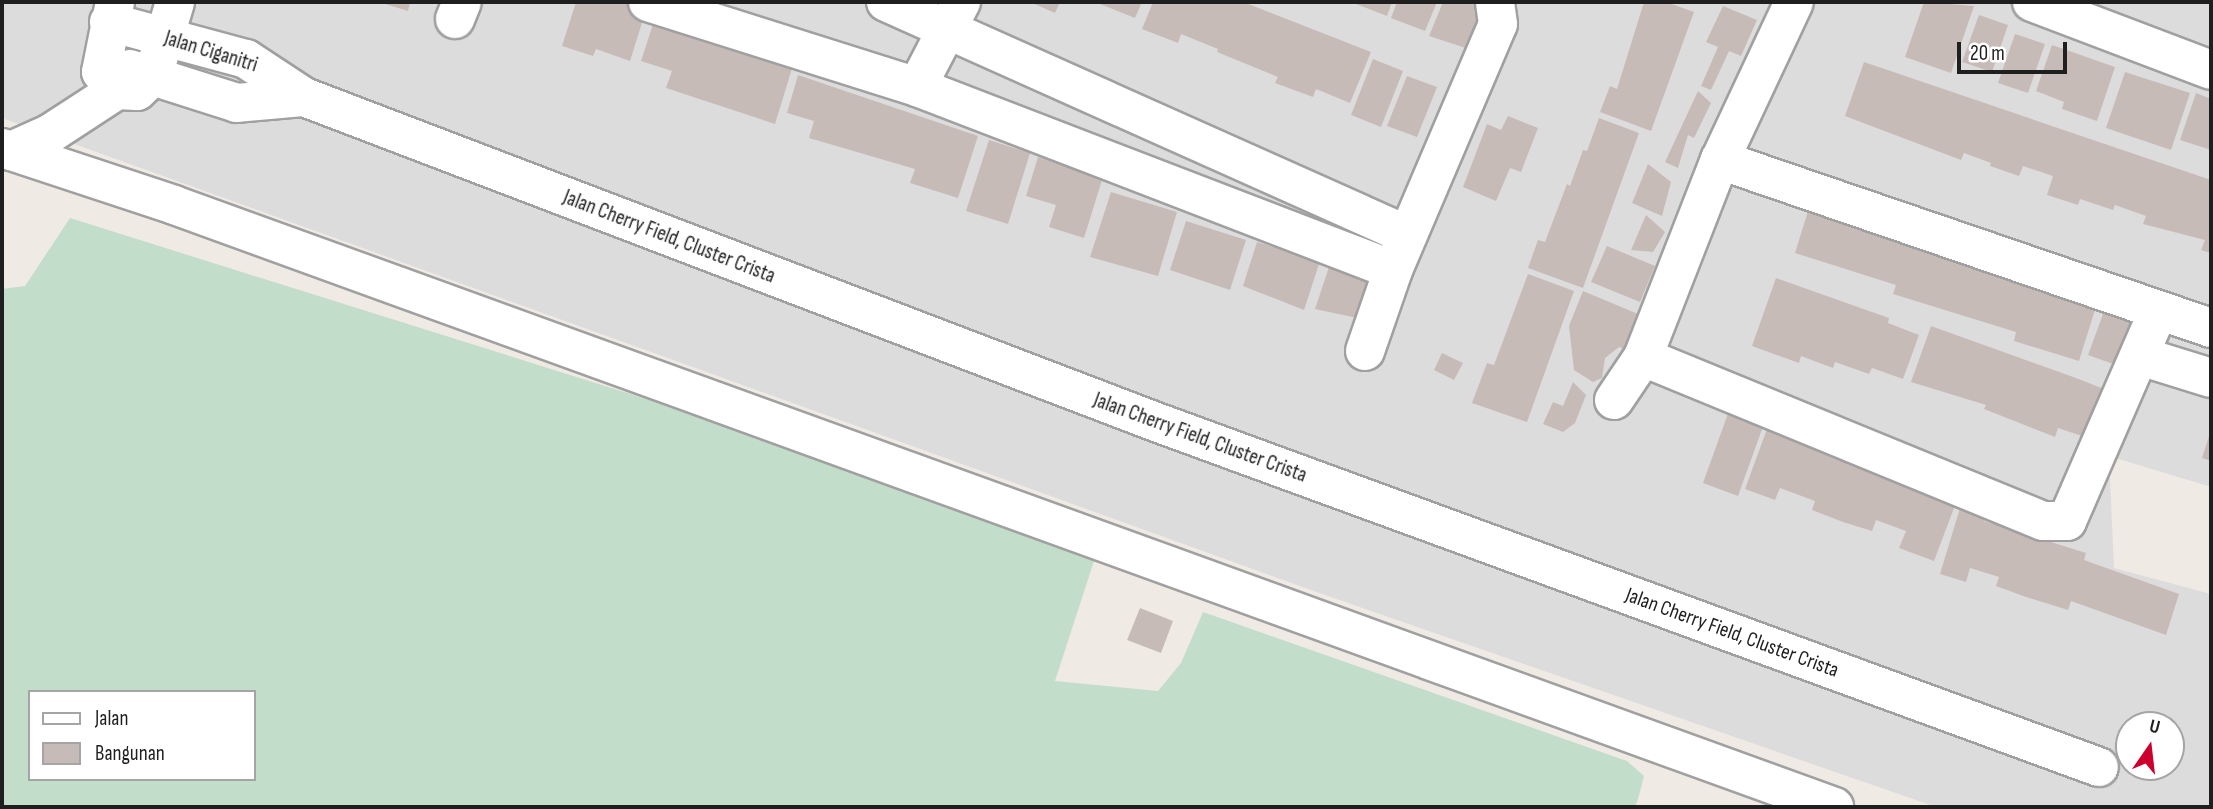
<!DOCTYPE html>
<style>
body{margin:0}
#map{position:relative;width:2213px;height:809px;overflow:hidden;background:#f0eae5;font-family:"Sofia Sans Condensed",sans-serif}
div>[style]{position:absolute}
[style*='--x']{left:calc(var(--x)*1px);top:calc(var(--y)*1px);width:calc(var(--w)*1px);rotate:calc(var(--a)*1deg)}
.residential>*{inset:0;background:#dddcdc}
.wetland>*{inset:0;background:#c2decb}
.building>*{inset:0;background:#c7bbb8}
.roads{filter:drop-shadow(2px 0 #a0a0a0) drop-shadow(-2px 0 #a0a0a0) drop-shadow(0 2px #a0a0a0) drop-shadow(0 -2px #a0a0a0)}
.minor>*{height:38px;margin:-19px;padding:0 19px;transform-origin:19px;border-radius:19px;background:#fff}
span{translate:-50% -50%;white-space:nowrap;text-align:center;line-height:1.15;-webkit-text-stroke:5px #fff;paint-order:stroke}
.street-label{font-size:21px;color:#1f1f1f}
.frame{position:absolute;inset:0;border:4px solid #1f1f1f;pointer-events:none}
.legend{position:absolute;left:28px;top:690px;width:228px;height:91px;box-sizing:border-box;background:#fff;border:2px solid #a5a5a5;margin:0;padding:9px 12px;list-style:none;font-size:21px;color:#1f1f1f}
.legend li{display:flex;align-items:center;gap:14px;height:35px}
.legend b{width:35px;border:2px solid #a5a5a5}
.north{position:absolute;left:2115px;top:711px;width:70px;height:70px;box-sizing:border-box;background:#fff;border:2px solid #a5a5a5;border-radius:50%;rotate:14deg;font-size:19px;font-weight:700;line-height:28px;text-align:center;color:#1f1f1f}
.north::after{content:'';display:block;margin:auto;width:24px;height:32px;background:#cd002d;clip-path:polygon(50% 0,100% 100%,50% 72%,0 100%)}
.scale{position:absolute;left:1957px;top:42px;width:110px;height:32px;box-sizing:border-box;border:4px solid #1f1f1f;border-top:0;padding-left:9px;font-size:21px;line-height:24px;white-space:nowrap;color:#1f1f1f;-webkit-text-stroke:5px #fff;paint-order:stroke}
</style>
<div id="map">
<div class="residential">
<i style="clip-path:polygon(evenodd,2px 2px,2211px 2px,2211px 487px,2109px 456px,2114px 568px,2211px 594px,2211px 807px,1936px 807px,1325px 595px,2px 118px,2px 2px,2129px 725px,2171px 725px,2171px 767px,2129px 767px,2129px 725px)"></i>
</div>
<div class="wetland">
<i style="clip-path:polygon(evenodd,70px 218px,688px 412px,1094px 561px,1055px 681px,1158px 691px,1181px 663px,1203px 612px,1627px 761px,1644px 776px,1638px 799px,1635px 807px,2px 807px,2px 289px,25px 286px,70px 218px,30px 692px,254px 692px,254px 779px,30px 779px,30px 692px)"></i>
</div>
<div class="building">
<i style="clip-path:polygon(379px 2px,410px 2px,408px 11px)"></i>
<i style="clip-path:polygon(576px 2px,620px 2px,646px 10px,630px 61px,596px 49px,593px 56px,562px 46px)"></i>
<i style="clip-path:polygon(1030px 2px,1060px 2px,1055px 13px)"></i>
<i style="clip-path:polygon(1095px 2px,1142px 2px,1135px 18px)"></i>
<i style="clip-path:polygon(1153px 2px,1243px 2px,1371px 52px,1350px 103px,1316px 89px,1313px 97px,1275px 83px,1278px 77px,1217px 52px,1218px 49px,1181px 34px,1178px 43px,1142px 29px)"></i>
<i style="clip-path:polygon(1351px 2px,1392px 2px,1387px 16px)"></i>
<i style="clip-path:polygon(1397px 2px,1437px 2px,1425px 31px,1391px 18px)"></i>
<i style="clip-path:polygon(1443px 2px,1468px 2px,1482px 7px,1478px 52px,1429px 36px)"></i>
<i style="clip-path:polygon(1644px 2px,1666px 2px,1694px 12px,1651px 131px,1600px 112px,1610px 86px,1617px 89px)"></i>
<i style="clip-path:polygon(1924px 2px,1974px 6px,1951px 73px,1905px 57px)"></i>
<i style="clip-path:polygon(1723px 6px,1757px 20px,1741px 56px,1729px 51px,1711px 90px,1701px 86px,1718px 47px,1706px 42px)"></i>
<i style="clip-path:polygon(1979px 15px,2008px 25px,1992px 72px,1962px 62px)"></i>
<i style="clip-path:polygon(655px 18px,794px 62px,775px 124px,666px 88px,672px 71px,641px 61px)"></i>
<i style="clip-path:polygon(2015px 34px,2045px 44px,2028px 93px,1998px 83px)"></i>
<i style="clip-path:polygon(2052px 45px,2115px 67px,2097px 121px,2062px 109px,2064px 102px,2036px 91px)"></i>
<i style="clip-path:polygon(1373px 59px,1403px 71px,1381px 127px,1351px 115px)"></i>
<i style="clip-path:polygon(1864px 62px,2211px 180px,2211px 253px,2201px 250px,2205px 240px,2143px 224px,2146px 216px,2115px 205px,2113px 210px,2080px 199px,2078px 205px,2047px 195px,2053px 176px,2023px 166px,2019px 176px,1990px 166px,1991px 163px,1964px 153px,1961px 160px,1845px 116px)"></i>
<i style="clip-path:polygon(2125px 72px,2190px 93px,2171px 150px,2106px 128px)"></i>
<i style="clip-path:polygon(798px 75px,978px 136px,958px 198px,910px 183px,915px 169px,809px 138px,814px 121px,787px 113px)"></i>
<i style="clip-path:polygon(1407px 76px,1437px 87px,1417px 137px,1387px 126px)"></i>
<i style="clip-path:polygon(1698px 91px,1711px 103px,1694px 138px,1688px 135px,1678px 168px,1665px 162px)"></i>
<i style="clip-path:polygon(2196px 93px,2211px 99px,2211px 150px,2180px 140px)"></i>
<i style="clip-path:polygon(1508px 116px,1538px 128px,1521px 172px,1510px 168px,1496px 201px,1463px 187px,1487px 124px,1501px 130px)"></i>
<i style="clip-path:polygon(1599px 118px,1639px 133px,1583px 288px,1528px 268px,1538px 240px,1545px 242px,1567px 184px,1570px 186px,1583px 150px,1587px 151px)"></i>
<i style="clip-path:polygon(989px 140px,1030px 153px,1008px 224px,966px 211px)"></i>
<i style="clip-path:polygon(1038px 157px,1103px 177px,1084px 238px,1049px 227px,1056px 205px,1026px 196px)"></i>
<i style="clip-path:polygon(1648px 164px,1671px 182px,1662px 216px,1632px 203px)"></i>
<i style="clip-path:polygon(1111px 192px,1177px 212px,1158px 276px,1090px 257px)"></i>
<i style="clip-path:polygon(1813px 195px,1911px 236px,1908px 246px,2099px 297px,2079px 361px,2014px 341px,2016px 332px,1893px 294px,1896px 285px,1795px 253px)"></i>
<i style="clip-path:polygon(1646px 215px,1665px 232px,1653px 252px,1631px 250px)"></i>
<i style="clip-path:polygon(1186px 221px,1246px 240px,1230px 290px,1170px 270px)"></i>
<i style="clip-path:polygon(1257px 242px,1320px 261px,1304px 310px,1243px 286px)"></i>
<i style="clip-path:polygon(1607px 246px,1655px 266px,1640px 302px,1591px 282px)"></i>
<i style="clip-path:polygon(1329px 267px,1382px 284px,1371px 321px,1315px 309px)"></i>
<i style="clip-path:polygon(1528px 274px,1574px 291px,1527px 422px,1472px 403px,1487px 363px,1494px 365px)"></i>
<i style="clip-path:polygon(1776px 278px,1889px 318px,1888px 323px,1919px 335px,1903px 379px,1872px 368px,1869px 374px,1835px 362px,1833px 368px,1801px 356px,1799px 363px,1752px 346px)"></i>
<i style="clip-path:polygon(1583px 291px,1638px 314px,1624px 349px,1619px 347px,1605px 358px,1602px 378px,1593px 382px,1574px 370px,1569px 326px)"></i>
<i style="clip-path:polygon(2106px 306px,2142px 327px,2116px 365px,2088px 355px)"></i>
<i style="clip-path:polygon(1931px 326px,2076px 378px,2114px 393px,2088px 438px,2058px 428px,2055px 437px,1984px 409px,1986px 405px,1911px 382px)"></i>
<i style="clip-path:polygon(1442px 353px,1463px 363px,1454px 380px,1434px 370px)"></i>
<i style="clip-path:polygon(1573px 382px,1586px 395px,1575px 423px,1563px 432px,1543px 424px,1553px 402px,1563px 406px)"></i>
<i style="clip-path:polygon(1730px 408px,1765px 421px,1738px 496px,1703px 483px)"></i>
<i style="clip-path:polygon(1767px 429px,1957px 500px,1934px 561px,1899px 548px,1906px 531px,1876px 520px,1872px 531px,1843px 522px,1812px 510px,1815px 501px,1780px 488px,1775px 500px,1745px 489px)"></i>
<i style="clip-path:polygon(2211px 430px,2211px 461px,2202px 458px)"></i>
<i style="clip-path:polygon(1964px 495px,1990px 503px,1984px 521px,2086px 553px,2084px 560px,2179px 594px,2166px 635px,2071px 601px,2068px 610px,2026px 597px,1996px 586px,1999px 577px,1970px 568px,1966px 582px,1940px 574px)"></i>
<i style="clip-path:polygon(1140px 608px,1173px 621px,1161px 653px,1127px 640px)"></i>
</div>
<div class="roads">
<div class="minor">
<i style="--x:115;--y:2;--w:71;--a:101.3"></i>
<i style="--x:101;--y:72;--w:24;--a:48"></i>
<i style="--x:117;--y:90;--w:20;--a:3"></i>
<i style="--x:137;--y:91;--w:22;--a:-43"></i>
<i style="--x:153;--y:76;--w:77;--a:-73.4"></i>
<i style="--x:648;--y:2;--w:282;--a:17.5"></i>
<i style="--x:917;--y:87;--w:510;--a:21.03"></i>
<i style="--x:886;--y:2;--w:571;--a:24.09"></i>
<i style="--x:2032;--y:2;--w:191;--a:20.8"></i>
<i style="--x:455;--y:19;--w:18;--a:-68"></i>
<i style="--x:109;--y:22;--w:142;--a:15.1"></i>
<i style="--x:246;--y:59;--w:69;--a:33.2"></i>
<i style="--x:304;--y:97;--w:912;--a:20.88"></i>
<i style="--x:1156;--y:422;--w:1004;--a:20.1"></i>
<i style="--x:130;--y:69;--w:112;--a:17.6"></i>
<i style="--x:237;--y:103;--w:67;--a:-5.1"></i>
<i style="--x:917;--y:87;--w:96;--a:-62.6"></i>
<i style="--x:2;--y:148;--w:181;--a:18.3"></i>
<i style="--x:174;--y:205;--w:1766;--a:19.93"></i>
<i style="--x:11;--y:151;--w:44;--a:-24.2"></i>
<i style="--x:51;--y:133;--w:79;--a:-33.1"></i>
<i style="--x:1720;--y:160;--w:519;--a:18.89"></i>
<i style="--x:1365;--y:351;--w:86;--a:-70.9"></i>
<i style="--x:1393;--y:270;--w:267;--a:-66.9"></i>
<i style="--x:1498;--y:24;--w:22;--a:-98"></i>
<i style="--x:2140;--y:356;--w:74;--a:17.2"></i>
<i style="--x:1643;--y:357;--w:432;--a:22.3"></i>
<i style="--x:2043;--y:521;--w:24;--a:0"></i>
<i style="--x:2067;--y:521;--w:228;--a:-66.5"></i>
<i style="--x:1614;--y:400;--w:52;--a:-56"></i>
<i style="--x:1643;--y:357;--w:212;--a:-68.7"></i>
<i style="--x:1720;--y:160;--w:174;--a:-64.9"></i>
</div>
</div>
<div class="street-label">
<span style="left:211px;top:52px;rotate:17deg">Jalan Ciganitri</span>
<span style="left:669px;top:237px;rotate:21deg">Jalan Cherry Field, Cluster Crista</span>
<span style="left:1200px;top:438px;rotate:20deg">Jalan Cherry Field, Cluster Crista</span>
<span style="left:1732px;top:633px;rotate:20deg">Jalan Cherry Field, Cluster Crista</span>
</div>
<div class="frame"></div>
<ul class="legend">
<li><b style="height:9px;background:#fff"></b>Jalan</li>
<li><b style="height:19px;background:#c7bbb8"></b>Bangunan</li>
</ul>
<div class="north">U</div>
<div class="scale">20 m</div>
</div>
